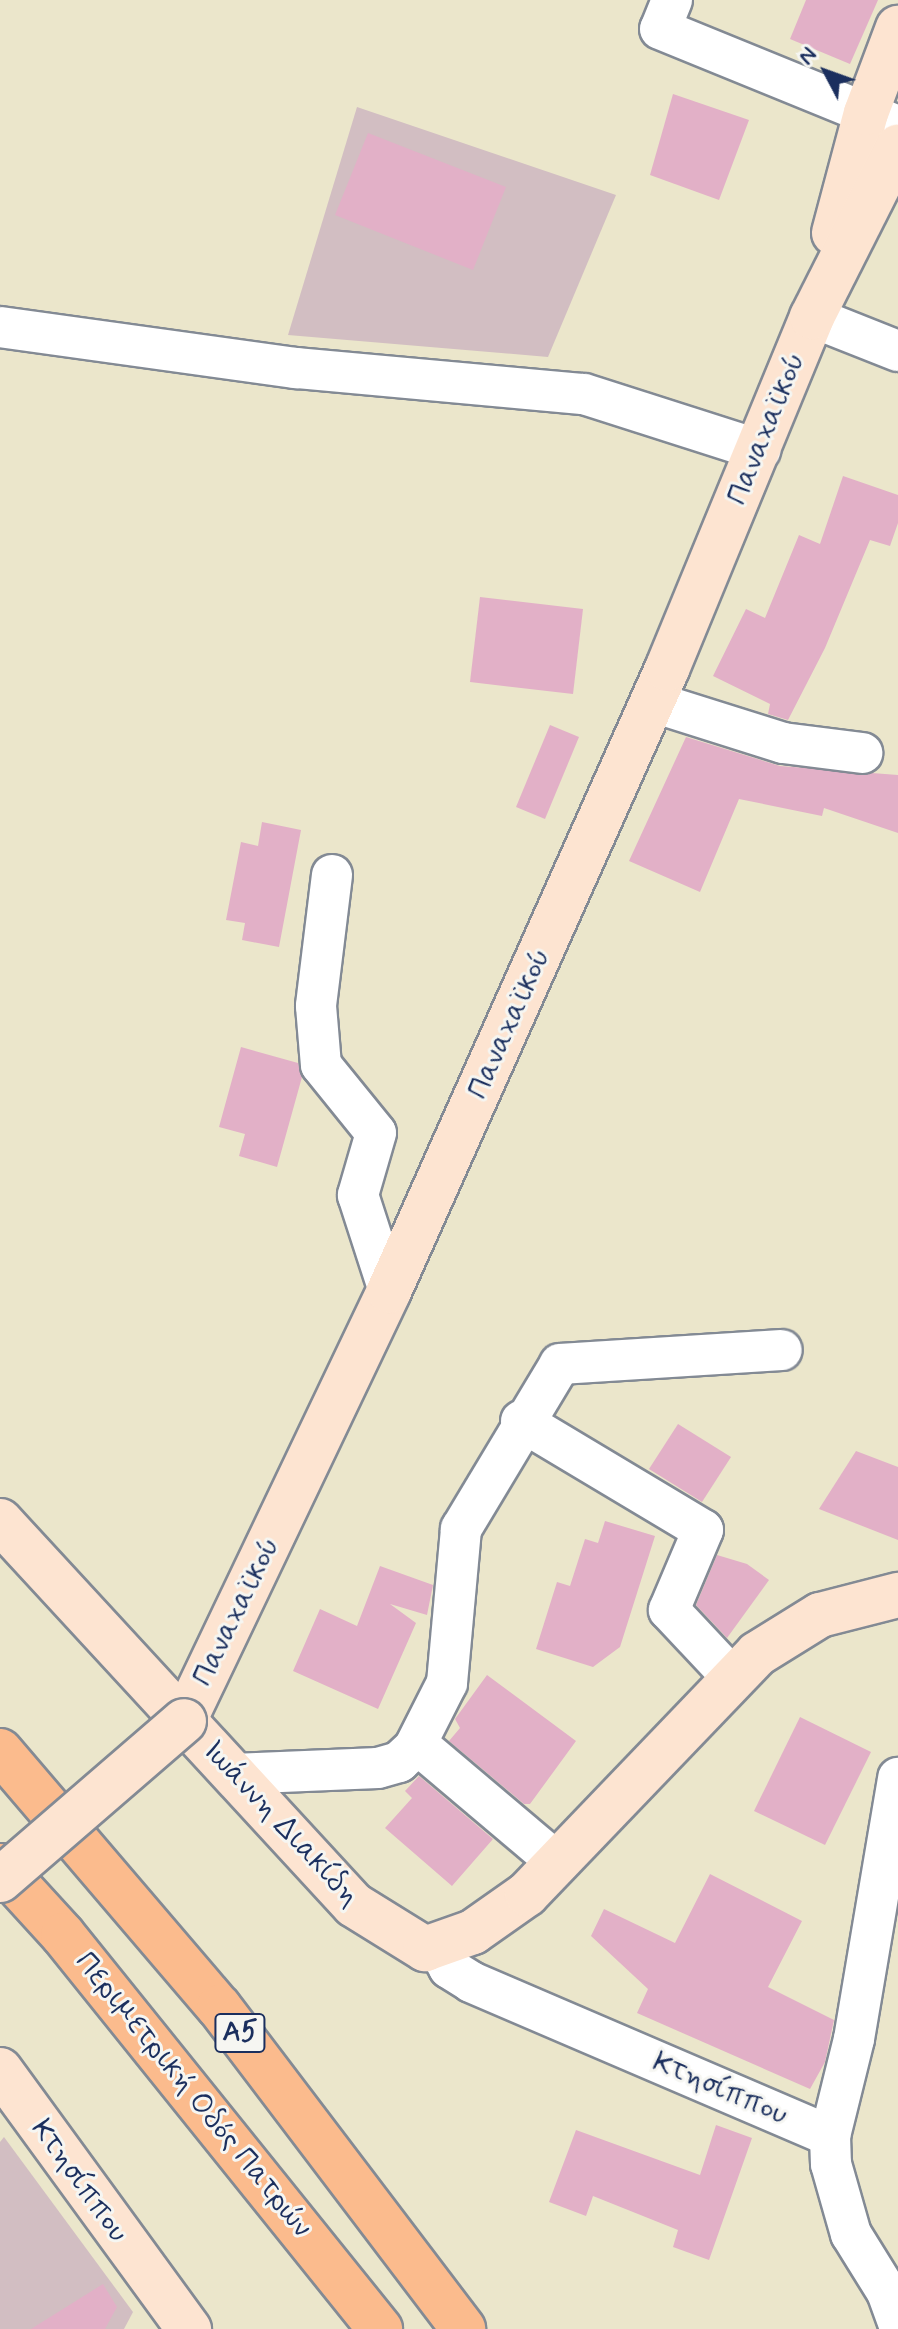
<!DOCTYPE html>
<meta charset="utf-8">
<style>
body{margin:0}
#map{position:relative;width:898px;height:2329px;overflow:hidden;background:#ebe6cb;font-family:Mynerve,sans-serif}
div>[style]{position:absolute}
[style*='--x']{left:calc(var(--x)*1px);top:calc(var(--y)*1px);width:calc(var(--w)*1px);rotate:calc(var(--a)*1deg)}
.industrial>*{inset:0;background:#d2bec2}
.building>*{inset:0;background:#e2b0c7}
.roads{filter:drop-shadow(2px 0 #838a94) drop-shadow(-2px 0 #838a94) drop-shadow(0 2px #838a94) drop-shadow(0 -2px #838a94)}
.street>*{height:40px;margin:-20px;padding:0 20px;transform-origin:20px;border-radius:20px;background:#fff}
.secondary>*{height:44px;margin:-22px;padding:0 22px;transform-origin:22px;border-radius:22px;background:#fde4d1}
.highway>*{height:44px;margin:-22px;padding:0 22px;transform-origin:22px;border-radius:22px;background:#fbbb8d}
.bridges{filter:drop-shadow(2px 0 #838a94) drop-shadow(-2px 0 #838a94) drop-shadow(0 2px #838a94) drop-shadow(0 -2px #838a94)}
.secondary-bridge>*{height:44px;margin:-22px;padding:0 22px;transform-origin:22px;border-radius:22px;background:#fde4d1}
span{translate:-50% -50%;white-space:nowrap;text-align:center;line-height:1.15;-webkit-text-stroke:6px #f6f6f2;paint-order:stroke}
.shield-label span{padding:2px 6px;background:#f6f6f2;border:2px solid;border-radius:6px;-webkit-text-stroke-width:0}
.shield-label{font-size:28px;color:#1b2f5e;font-weight:700}
.street-label{font-size:30px;color:#1b2f5e}
.north{position:absolute;left:786px;top:32px;width:80px;height:80px;-webkit-text-stroke:6px #f6f6f2;paint-order:stroke;rotate:311deg;font-size:22px;font-weight:700;line-height:32px;text-align:center;color:#1b2f5e}
.north::after{content:'';display:block;margin:auto;width:28px;height:36px;background:#1b2f5e;clip-path:polygon(50% 0,100% 100%,50% 72%,0 100%)}
</style>
<div id="map">
<div class="industrial">
<i style="clip-path:polygon(357px 107px,616px 195px,548px 357px,288px 335px)"></i>
<i style="clip-path:polygon(4px 2137px,133px 2312px,124px 2329px,0 2329px,0 2142px)"></i>
</div>
<div class="building">
<i style="clip-path:polygon(806px 0,878px 0,850px 64px,790px 39px)"></i>
<i style="clip-path:polygon(673px 94px,749px 120px,719px 200px,650px 175px)"></i>
<i style="clip-path:polygon(368px 133px,506px 187px,473px 270px,335px 215px)"></i>
<i style="clip-path:polygon(843px 476px,898px 495px,898px 523px,890px 546px,870px 540px,825px 648px,788px 720px,768px 714px,770px 704px,713px 676px,746px 609px,765px 618px,799px 535px,820px 544px)"></i>
<i style="clip-path:polygon(480px 597px,583px 609px,573px 694px,470px 682px)"></i>
<i style="clip-path:polygon(550px 725px,579px 737px,545px 819px,516px 807px)"></i>
<i style="clip-path:polygon(686px 737px,780px 766px,898px 775px,898px 833px,824px 808px,822px 816px,739px 799px,700px 892px,629px 861px)"></i>
<i style="clip-path:polygon(262px 822px,301px 830px,279px 947px,242px 940px,245px 923px,226px 920px,241px 842px,258px 846px)"></i>
<i style="clip-path:polygon(241px 1047px,298px 1063px,302px 1077px,277px 1167px,239px 1156px,245px 1134px,219px 1127px)"></i>
<i style="clip-path:polygon(678px 1424px,731px 1457px,702px 1502px,649px 1469px)"></i>
<i style="clip-path:polygon(856px 1451px,898px 1467px,898px 1540px,819px 1509px)"></i>
<i style="clip-path:polygon(605px 1521px,655px 1536px,620px 1647px,593px 1667px,536px 1649px,557px 1582px,570px 1586px,585px 1539px,598px 1543px)"></i>
<i style="clip-path:polygon(717px 1555px,747px 1564px,769px 1580px,727px 1638px,696px 1605px)"></i>
<i style="clip-path:polygon(380px 1566px,433px 1585px,427px 1615px,390px 1604px,416px 1623px,378px 1709px,293px 1671px,320px 1609px,357px 1626px)"></i>
<i style="clip-path:polygon(487px 1675px,576px 1741px,530px 1804px,524px 1804px,449px 1741px,460px 1728px,455px 1719px)"></i>
<i style="clip-path:polygon(800px 1717px,871px 1752px,825px 1845px,754px 1811px)"></i>
<i style="clip-path:polygon(419px 1776px,493px 1839px,452px 1886px,385px 1828px,412px 1798px,405px 1791px)"></i>
<i style="clip-path:polygon(710px 1874px,802px 1921px,768px 1987px,834px 2020px,825px 2062px,810px 2089px,637px 2013px,648px 1989px,591px 1936px,604px 1909px,675px 1943px)"></i>
<i style="clip-path:polygon(716px 2125px,752px 2138px,709px 2260px,673px 2247px,678px 2230px,593px 2196px,586px 2216px,549px 2202px,576px 2130px,700px 2175px)"></i>
<i style="clip-path:polygon(103px 2284px,117px 2307px,105px 2329px,31px 2329px)"></i>
</div>
<div class="roads">
<div class="street">
<i style="--x:672;--y:0;--w:31;--a:112"></i>
<i style="--x:660;--y:29;--w:257;--a:22.2"></i>
<i style="--x:812;--y:317;--w:92;--a:21.6"></i>
<i style="--x:0;--y:327;--w:299;--a:7.9"></i>
<i style="--x:296;--y:368;--w:289;--a:5.2"></i>
<i style="--x:584;--y:394;--w:185;--a:17.7"></i>
<i style="--x:653;--y:702;--w:136;--a:17.5"></i>
<i style="--x:783;--y:743;--w:80;--a:7.2"></i>
<i style="--x:332;--y:875;--w:132;--a:97"></i>
<i style="--x:316;--y:1006;--w:59;--a:85.2"></i>
<i style="--x:321;--y:1065;--w:87;--a:51"></i>
<i style="--x:376;--y:1133;--w:65;--a:106.2"></i>
<i style="--x:358;--y:1195;--w:101;--a:72.1"></i>
<i style="--x:521;--y:1421;--w:212;--a:30.9"></i>
<i style="--x:703;--y:1530;--w:87;--a:113"></i>
<i style="--x:669;--y:1610;--w:92;--a:46.8"></i>
<i style="--x:417;--y:1744;--w:185;--a:40.2"></i>
<i style="--x:233;--y:1774;--w:145;--a:-2.4"></i>
<i style="--x:378;--y:1768;--w:22;--a:-16"></i>
<i style="--x:399;--y:1762;--w:21;--a:-43"></i>
<i style="--x:414;--y:1748;--w:73;--a:-63.1"></i>
<i style="--x:447;--y:1683;--w:155;--a:-84.8"></i>
<i style="--x:461;--y:1529;--w:192;--a:-59"></i>
<i style="--x:560;--y:1364;--w:222;--a:-3.6"></i>
<i style="--x:438;--y:1948;--w:23;--a:61"></i>
<i style="--x:449;--y:1968;--w:26;--a:32"></i>
<i style="--x:471;--y:1982;--w:391;--a:23.2"></i>
<i style="--x:830;--y:2136;--w:28;--a:88"></i>
<i style="--x:831;--y:2164;--w:73;--a:74.1"></i>
<i style="--x:851;--y:2234;--w:68;--a:58.2"></i>
<i style="--x:887;--y:2292;--w:32;--a:70"></i>
<i style="--x:830;--y:2136;--w:100;--a:-76.1"></i>
<i style="--x:854;--y:2039;--w:265;--a:-80.4"></i>
</div>
<div class="secondary">
<i style="--x:834;--y:233;--w:124;--a:-75.1"></i>
<i style="--x:866;--y:113;--w:91;--a:-69.4"></i>
<i style="--x:0;--y:1521;--w:522;--a:47.33"></i>
<i style="--x:354;--y:1905;--w:84;--a:31.8"></i>
<i style="--x:425;--y:1949;--w:51;--a:-19.5"></i>
<i style="--x:473;--y:1932;--w:66;--a:-35.1"></i>
<i style="--x:527;--y:1894;--w:332;--a:-46.2"></i>
<i style="--x:757;--y:1654;--w:74;--a:-31.8"></i>
<i style="--x:820;--y:1615;--w:81;--a:-14.4"></i>
<i style="--x:184;--y:1721;--w:476;--a:-64.5"></i>
<i style="--x:389;--y:1291;--w:681;--a:-65.92"></i>
<i style="--x:667;--y:669;--w:381;--a:-67.6"></i>
<i style="--x:812;--y:317;--w:191;--a:-63.2"></i>
<i style="--x:0;--y:2070;--w:321;--a:53.9"></i>
</div>
<div class="highway">
<i style="--x:0;--y:1751;--w:337;--a:49.5"></i>
<i style="--x:219;--y:2007;--w:404;--a:52.8"></i>
<i style="--x:0;--y:1866;--w:93;--a:47.6"></i>
<i style="--x:63;--y:1935;--w:506;--a:51.18"></i>
</div>
</div>
<div class="bridges">
<div class="secondary-bridge">
<i style="--x:0;--y:1880;--w:243;--a:-40.8"></i>
</div>
</div>
<div class="shield-label">
<span style="left:240px;top:2033px">Α5</span>
</div>
<div class="street-label">
<span style="left:767px;top:429px;rotate:-68deg">Παναχαϊκού</span>
<span style="left:510px;top:1024px;rotate:-66deg">Παναχαϊκού</span>
<span style="left:237px;top:1612px;rotate:-64deg">Παναχαϊκού</span>
<span style="left:281px;top:1824px;rotate:47deg">Ιωάννη Διακίδη</span>
<span style="left:720px;top:2089px;rotate:23deg">Κτησίππου</span>
<span style="left:193px;top:2095px;rotate:51deg">Περιμετρική Οδός Πατρών</span>
<span style="left:79px;top:2181px;rotate:54deg">Κτησίππου</span>
</div>
<div class="north">N</div>
</div>
